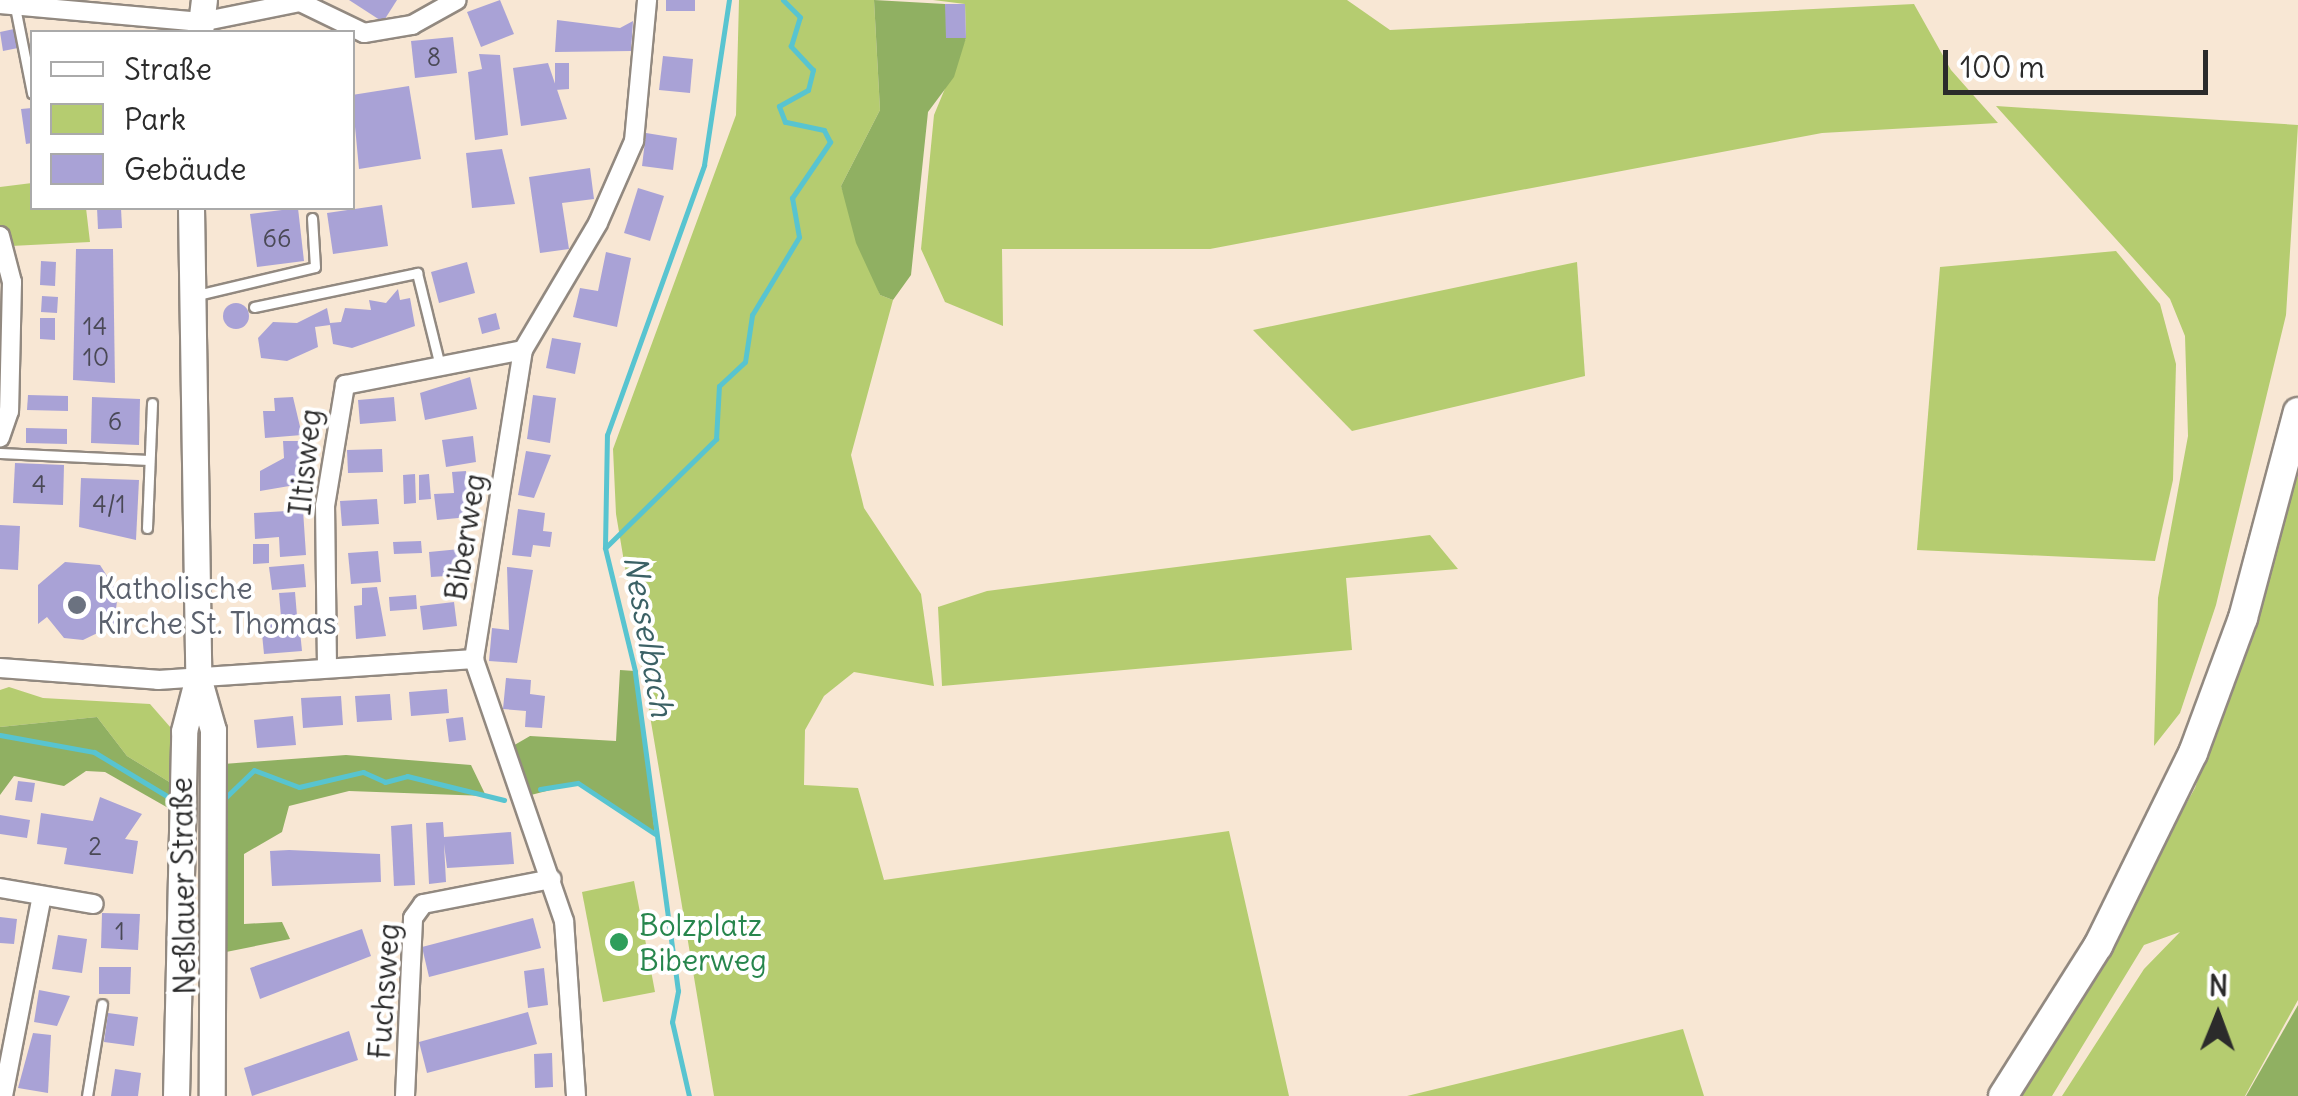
<!DOCTYPE html>
<meta charset="utf-8">
<style>
body{margin:0}
#map{position:relative;width:2298px;height:1096px;overflow:hidden;background:#f8e7d4;font-family:Delius,sans-serif}
div>[style]{position:absolute}
[style*='--x']{left:calc(var(--x)*1px);top:calc(var(--y)*1px);width:calc(var(--w)*1px);rotate:calc(var(--a)*1deg)}
.green>*{inset:0;background:#b5cc70}
.forest>*{inset:0;background:#90b062}
.stream>*{height:5px;margin:-2.5px;padding:0 2.5px;transform-origin:2.5px;border-radius:2.5px;background:#58c4d0}
.building>*{inset:0;background:#a9a2d6}
.round{border-radius:50%}
.roads{filter:drop-shadow(2px 0 #928980) drop-shadow(-2px 0 #928980) drop-shadow(0 2px #928980) drop-shadow(0 -2px #928980)}
.lane>*{height:9px;margin:-4.5px;padding:0 4.5px;transform-origin:4.5px;border-radius:4.5px;background:#fff}
.street>*{height:18px;margin:-9px;padding:0 9px;transform-origin:9px;border-radius:9px;background:#fff}
.secondary>*{height:25px;margin:-12.5px;padding:0 12.5px;transform-origin:12.5px;border-radius:12.5px;background:#fff}
.primary>*{height:28px;margin:-14px;padding:0 14px;transform-origin:14px;border-radius:14px;background:#fff}
.dots>*{width:28px;height:28px;translate:-50% -50%;box-sizing:border-box;border:5px solid #fff;border-radius:50%}
span{translate:-50% -50%;white-space:nowrap;text-align:center;line-height:1.15;-webkit-text-stroke:8px #fff;paint-order:stroke}
.number-label{font-size:25px;color:#4a4956}
.number-label span{-webkit-text-stroke-width:0}
.street-label{font-size:30px;color:#2b2b2b}
.worship-label{font-size:30px;color:#5b616d}
.left{translate:0 -50%;text-align:left}
.leisure-label{font-size:30px;color:#27864d}
.water-label{font-size:32px;color:#3b6165;font-style:italic}
.legend{position:absolute;left:30px;top:30px;width:325px;height:180px;box-sizing:border-box;background:#fff;border:2px solid #aaa;margin:0;padding:12px 18px;list-style:none;font-size:30px;color:#2b2b2b}
.legend li{display:flex;align-items:center;gap:20px;height:50px}
.legend b{width:50px;border:2px solid #aaa}
.north{position:absolute;left:2168px;top:966px;width:100px;height:100px;-webkit-text-stroke:8px #fff;paint-order:stroke;rotate:1deg;font-size:28px;font-weight:700;line-height:40px;text-align:center;color:#2b2b2b}
.north::after{content:'';display:block;margin:auto;width:35px;height:45px;background:#2b2b2b;clip-path:polygon(50% 0,100% 100%,50% 72%,0 100%)}
.scale{position:absolute;left:1943px;top:50px;width:265px;height:45px;box-sizing:border-box;border:5px solid #2b2b2b;border-top:0;padding-left:12px;font-size:30px;line-height:35px;white-space:nowrap;color:#2b2b2b;-webkit-text-stroke:8px #fff;paint-order:stroke}
</style>
<div id="map">
<div class="green">
<i style="clip-path:polygon(739px 0,874px 0,880px 110px,841px 186px,880px 295px,893px 300px,851px 455px,864px 508px,921px 594px,934px 686px,854px 672px,824px 696px,805px 730px,804px 785px,858px 788px,884px 880px,1229px 831px,1289px 1096px,714px 1096px,616px 514px,613px 449px,736px 115px)"></i>
<i style="clip-path:polygon(933px 0,1347px 0,1390px 30px,1914px 4px,1951px 70px,1998px 123px,1822px 133px,1210px 249px,1002px 249px,1003px 326px,945px 302px,921px 249px,934px 115px,966px 38px,965px 4px)"></i>
<i style="clip-path:polygon(1996px 106px,2298px 125px,2286px 315px,2216px 605px,2180px 713px,2154px 746px,2158px 598px,2188px 436px,2185px 336px,2170px 299px)"></i>
<i style="clip-path:polygon(32px 183px,32px 208px,86px 208px,90px 242px,11px 246px,0 227px,0 187px)"></i>
<i style="clip-path:polygon(2116px 251px,2160px 304px,2176px 364px,2173px 480px,2155px 561px,1917px 550px,1940px 267px)"></i>
<i style="clip-path:polygon(1577px 262px,1585px 376px,1352px 431px,1253px 330px)"></i>
<i style="clip-path:polygon(2298px 475px,2298px 1000px,2245px 1096px,2062px 1096px,2144px 969px,2180px 932px,2144px 945px,2052px 1096px,2022px 1096px,2195px 788px)"></i>
<i style="clip-path:polygon(1430px 535px,1458px 569px,1346px 578px,1352px 650px,942px 686px,938px 607px,987px 591px)"></i>
<i style="clip-path:polygon(9px 687px,43px 698px,150px 704px,171px 728px,171px 783px,127px 756px,97px 717px,0 727px,0 690px)"></i>
<i style="clip-path:polygon(634px 881px,655px 992px,603px 1002px,582px 892px)"></i>
<i style="clip-path:polygon(1683px 1029px,1704px 1096px,1407px 1096px)"></i>
</div>
<div class="forest">
<i style="clip-path:polygon(874px 0,945px 4px,966px 38px,954px 77px,928px 112px,911px 275px,893px 300px,880px 295px,856px 243px,841px 186px,880px 110px)"></i>
<i style="clip-path:polygon(620px 670px,635px 671px,655px 834px,578px 783px,523px 797px,506px 750px,530px 736px,616px 741px)"></i>
<i style="clip-path:polygon(97px 717px,127px 756px,171px 783px,170px 809px,105px 772px,86px 771px,64px 786px,14px 776px,0 795px,0 727px)"></i>
<i style="clip-path:polygon(346px 755px,471px 765px,486px 796px,349px 791px,289px 806px,282px 832px,244px 854px,244px 924px,282px 922px,290px 939px,226px 952px,223px 764px)"></i>
<i style="clip-path:polygon(2298px 1005px,2298px 1096px,2246px 1096px)"></i>
</div>
<div class="stream">
<i style="--x:605;--y:547;--w:112;--a:-89"></i>
<i style="--x:607;--y:435;--w:287;--a:-70.2"></i>
<i style="--x:704;--y:165;--w:167;--a:-81.4"></i>
<i style="--x:0;--y:735;--w:96;--a:10.3"></i>
<i style="--x:94;--y:752;--w:91;--a:31.1"></i>
<i style="--x:540;--y:789;--w:38;--a:-9"></i>
<i style="--x:578;--y:783;--w:92;--a:33.5"></i>
<i style="--x:225;--y:798;--w:40;--a:-44"></i>
<i style="--x:254;--y:770;--w:48;--a:20.7"></i>
<i style="--x:299;--y:787;--w:66;--a:-13.2"></i>
<i style="--x:363;--y:772;--w:24;--a:24"></i>
<i style="--x:385;--y:782;--w:23;--a:-15"></i>
<i style="--x:407;--y:776;--w:100;--a:13.9"></i>
<i style="--x:689;--y:1096;--w:76;--a:-102.9"></i>
<i style="--x:672;--y:1022;--w:32;--a:-79"></i>
<i style="--x:678;--y:991;--w:323;--a:-97.7"></i>
<i style="--x:635;--y:671;--w:127;--a:-103.7"></i>
<i style="--x:605;--y:548;--w:156;--a:-44.5"></i>
<i style="--x:716;--y:439;--w:53;--a:-86.8"></i>
<i style="--x:719;--y:386;--w:35;--a:-43"></i>
<i style="--x:745;--y:362;--w:48;--a:-81.5"></i>
<i style="--x:752;--y:315;--w:91;--a:-58.9"></i>
<i style="--x:799;--y:237;--w:40;--a:-100"></i>
<i style="--x:792;--y:198;--w:68;--a:-55.8"></i>
<i style="--x:830;--y:142;--w:13;--a:-117"></i>
<i style="--x:824;--y:130;--w:40;--a:-168"></i>
<i style="--x:785;--y:122;--w:17;--a:-111"></i>
<i style="--x:779;--y:106;--w:33;--a:-29"></i>
<i style="--x:808;--y:90;--w:21;--a:-76"></i>
<i style="--x:813;--y:70;--w:33;--a:-133"></i>
<i style="--x:791;--y:46;--w:30;--a:-73"></i>
<i style="--x:800;--y:17;--w:24;--a:-135"></i>
</div>
<div class="building">
<i style="clip-path:polygon(349px 0,397px 0,383px 22px)"></i>
<i style="clip-path:polygon(500px 0,514px 34px,481px 47px,467px 12px)"></i>
<i style="clip-path:polygon(666px 0,695px 0,695px 11px,666px 11px)"></i>
<i style="clip-path:polygon(945px 4px,965px 4px,966px 38px,946px 38px)"></i>
<i style="clip-path:polygon(557px 20px,620px 28px,633px 21px,631px 51px,555px 52px)"></i>
<i style="clip-path:polygon(14px 29px,18px 48px,3px 51px,0 32px)"></i>
<i style="clip-path:polygon(453px 37px,457px 73px,415px 78px,411px 41px)"></i>
<i style="clip-path:polygon(479px 54px,500px 55px,508px 135px,475px 140px,468px 72px,482px 69px)"></i>
<i style="clip-path:polygon(663px 56px,693px 59px,690px 93px,659px 90px)"></i>
<i style="clip-path:polygon(548px 63px,567px 119px,521px 126px,513px 68px)"></i>
<i style="clip-path:polygon(555px 63px,569px 63px,569px 89px,555px 90px)"></i>
<i style="clip-path:polygon(409px 86px,421px 159px,359px 169px,352px 95px)"></i>
<i style="clip-path:polygon(32px 108px,32px 143px,26px 144px,21px 109px)"></i>
<i style="clip-path:polygon(646px 133px,677px 138px,673px 170px,642px 166px)"></i>
<i style="clip-path:polygon(502px 149px,515px 204px,472px 208px,466px 153px)"></i>
<i style="clip-path:polygon(590px 168px,594px 199px,562px 203px,569px 249px,540px 253px,529px 177px)"></i>
<i style="clip-path:polygon(638px 188px,664px 196px,650px 241px,624px 233px)"></i>
<i style="clip-path:polygon(382px 205px,388px 246px,333px 254px,327px 213px)"></i>
<i style="clip-path:polygon(97px 208px,121px 208px,122px 228px,98px 229px)"></i>
<i style="clip-path:polygon(298px 208px,304px 261px,257px 267px,250px 214px)"></i>
<i style="clip-path:polygon(76px 249px,113px 249px,115px 383px,73px 380px)"></i>
<i style="clip-path:polygon(606px 252px,631px 258px,617px 327px,573px 317px,580px 288px,598px 291px)"></i>
<i style="clip-path:polygon(41px 261px,56px 262px,55px 286px,40px 285px)"></i>
<i style="clip-path:polygon(467px 262px,475px 293px,439px 303px,431px 272px)"></i>
<i style="clip-path:polygon(398px 289px,400px 300px,410px 298px,415px 326px,352px 348px,333px 344px,330px 325px,315px 327px,318px 347px,287px 361px,261px 358px,258px 338px,273px 322px,297px 323px,327px 308px,330px 323px,341px 322px,345px 308px,371px 310px,369px 300px,386px 303px)"></i>
<i style="clip-path:polygon(42px 296px,58px 297px,57px 313px,41px 312px)"></i>
<i class="round" style="left:223px;top:303px;width:26px;height:26px"></i>
<i style="clip-path:polygon(496px 313px,500px 329px,482px 334px,478px 318px)"></i>
<i style="clip-path:polygon(40px 318px,55px 318px,55px 340px,40px 339px)"></i>
<i style="clip-path:polygon(552px 338px,581px 343px,575px 374px,546px 368px)"></i>
<i style="clip-path:polygon(470px 377px,477px 409px,425px 420px,420px 393px)"></i>
<i style="clip-path:polygon(28px 395px,68px 396px,68px 411px,27px 410px)"></i>
<i style="clip-path:polygon(533px 395px,556px 398px,550px 443px,527px 439px)"></i>
<i style="clip-path:polygon(92px 397px,140px 399px,139px 445px,91px 443px)"></i>
<i style="clip-path:polygon(293px 397px,302px 435px,265px 438px,263px 411px,275px 411px,274px 398px)"></i>
<i style="clip-path:polygon(394px 397px,396px 421px,360px 424px,358px 400px)"></i>
<i style="clip-path:polygon(26px 428px,67px 429px,67px 444px,26px 443px)"></i>
<i style="clip-path:polygon(473px 436px,476px 462px,446px 467px,442px 440px)"></i>
<i style="clip-path:polygon(283px 441px,299px 441px,301px 484px,260px 491px,260px 471px,284px 458px)"></i>
<i style="clip-path:polygon(382px 449px,383px 472px,348px 473px,347px 450px)"></i>
<i style="clip-path:polygon(526px 451px,551px 455px,534px 498px,518px 495px)"></i>
<i style="clip-path:polygon(15px 463px,64px 465px,63px 505px,13px 503px)"></i>
<i style="clip-path:polygon(466px 471px,469px 517px,437px 520px,434px 494px,454px 493px,452px 472px)"></i>
<i style="clip-path:polygon(415px 474px,416px 503px,404px 504px,403px 475px)"></i>
<i style="clip-path:polygon(429px 474px,431px 499px,419px 500px,419px 475px)"></i>
<i style="clip-path:polygon(81px 478px,139px 480px,136px 540px,79px 527px)"></i>
<i style="clip-path:polygon(377px 499px,379px 524px,342px 526px,340px 501px)"></i>
<i style="clip-path:polygon(518px 509px,545px 513px,543px 531px,552px 532px,550px 547px,533px 545px,531px 557px,512px 555px)"></i>
<i style="clip-path:polygon(303px 510px,306px 555px,280px 557px,279px 537px,255px 539px,254px 513px)"></i>
<i style="clip-path:polygon(0 525px,20px 526px,18px 570px,0 569px)"></i>
<i style="clip-path:polygon(421px 541px,422px 553px,394px 554px,393px 542px)"></i>
<i style="clip-path:polygon(253px 544px,269px 544px,269px 563px,253px 564px)"></i>
<i style="clip-path:polygon(460px 549px,462px 575px,431px 577px,429px 552px)"></i>
<i style="clip-path:polygon(378px 551px,381px 582px,351px 584px,348px 553px)"></i>
<i style="clip-path:polygon(65px 562px,100px 565px,118px 593px,114px 625px,83px 640px,64px 638px,47px 617px,38px 624px,38px 585px)"></i>
<i style="clip-path:polygon(304px 564px,306px 587px,272px 590px,269px 567px)"></i>
<i style="clip-path:polygon(507px 567px,533px 570px,517px 663px,489px 661px,492px 628px,509px 630px)"></i>
<i style="clip-path:polygon(377px 587px,386px 636px,356px 639px,354px 606px,362px 605px,362px 588px)"></i>
<i style="clip-path:polygon(295px 592px,297px 616px,281px 617px,279px 593px)"></i>
<i style="clip-path:polygon(416px 595px,417px 609px,390px 611px,389px 597px)"></i>
<i style="clip-path:polygon(454px 602px,457px 626px,423px 630px,420px 606px)"></i>
<i style="clip-path:polygon(299px 621px,302px 651px,264px 654px,261px 624px)"></i>
<i style="clip-path:polygon(506px 678px,531px 680px,530px 694px,545px 696px,542px 728px,525px 727px,526px 711px,503px 709px)"></i>
<i style="clip-path:polygon(447px 689px,449px 713px,411px 716px,409px 692px)"></i>
<i style="clip-path:polygon(390px 694px,392px 720px,357px 722px,355px 696px)"></i>
<i style="clip-path:polygon(341px 696px,343px 725px,303px 728px,301px 698px)"></i>
<i style="clip-path:polygon(293px 716px,296px 745px,257px 748px,254px 720px)"></i>
<i style="clip-path:polygon(463px 717px,466px 740px,449px 742px,446px 719px)"></i>
<i style="clip-path:polygon(18px 781px,35px 783px,32px 802px,15px 800px)"></i>
<i style="clip-path:polygon(100px 797px,142px 814px,125px 839px,138px 841px,133px 874px,64px 864px,67px 848px,37px 844px,41px 813px,93px 821px)"></i>
<i style="clip-path:polygon(0 815px,30px 820px,27px 838px,0 834px)"></i>
<i style="clip-path:polygon(443px 822px,444px 837px,511px 832px,514px 864px,447px 868px,444px 844px,446px 882px,429px 884px,426px 823px)"></i>
<i style="clip-path:polygon(412px 824px,415px 885px,394px 886px,391px 826px)"></i>
<i style="clip-path:polygon(289px 850px,380px 854px,381px 882px,272px 886px,270px 851px)"></i>
<i style="clip-path:polygon(102px 913px,140px 914px,138px 950px,101px 948px)"></i>
<i style="clip-path:polygon(0 917px,17px 919px,14px 944px,0 943px)"></i>
<i style="clip-path:polygon(533px 918px,541px 948px,429px 977px,422px 947px)"></i>
<i style="clip-path:polygon(362px 929px,371px 956px,260px 999px,250px 968px)"></i>
<i style="clip-path:polygon(58px 935px,87px 939px,82px 973px,52px 969px)"></i>
<i style="clip-path:polygon(99px 967px,131px 967px,130px 994px,99px 994px)"></i>
<i style="clip-path:polygon(544px 968px,548px 1005px,528px 1008px,524px 971px)"></i>
<i style="clip-path:polygon(39px 990px,70px 996px,57px 1026px,34px 1022px)"></i>
<i style="clip-path:polygon(528px 1012px,537px 1044px,427px 1073px,419px 1042px)"></i>
<i style="clip-path:polygon(108px 1013px,138px 1017px,134px 1046px,104px 1042px)"></i>
<i style="clip-path:polygon(349px 1031px,358px 1060px,252px 1096px,244px 1068px)"></i>
<i style="clip-path:polygon(33px 1033px,51px 1035px,48px 1093px,18px 1088px)"></i>
<i style="clip-path:polygon(552px 1053px,553px 1087px,535px 1088px,534px 1054px)"></i>
<i style="clip-path:polygon(115px 1069px,141px 1073px,138px 1096px,111px 1096px)"></i>
</div>
<div class="roads">
<div class="lane">
<i style="--x:15;--y:7;--w:88;--a:78.8"></i>
<i style="--x:193;--y:296;--w:125;--a:-13.4"></i>
<i style="--x:315;--y:267;--w:49;--a:-93.5"></i>
<i style="--x:254;--y:307;--w:167;--a:-11.8"></i>
<i style="--x:417;--y:273;--w:96;--a:76.1"></i>
<i style="--x:0;--y:453;--w:149;--a:2.7"></i>
<i style="--x:147;--y:528;--w:125;--a:-87.7"></i>
<i style="--x:87;--y:1096;--w:93;--a:-80.7"></i>
</div>
<div class="street">
<i style="--x:0;--y:4;--w:202;--a:5.1"></i>
<i style="--x:201;--y:22;--w:101;--a:-11.4"></i>
<i style="--x:300;--y:2;--w:71;--a:25.8"></i>
<i style="--x:364;--y:33;--w:49;--a:-9.5"></i>
<i style="--x:412;--y:25;--w:51;--a:-29.1"></i>
<i style="--x:0;--y:236;--w:48;--a:75.4"></i>
<i style="--x:12;--y:282;--w:129;--a:91.3"></i>
<i style="--x:9;--y:411;--w:28;--a:109"></i>
<i style="--x:327;--y:667;--w:161;--a:-90.7"></i>
<i style="--x:325;--y:506;--w:123;--a:-80.6"></i>
<i style="--x:345;--y:385;--w:181;--a:-11.1"></i>
<i style="--x:0;--y:668;--w:158;--a:4.3"></i>
<i style="--x:158;--y:680;--w:317;--a:-3.8"></i>
<i style="--x:0;--y:888;--w:95;--a:9.7"></i>
<i style="--x:3;--y:1096;--w:204;--a:-79"></i>
<i style="--x:405;--y:1096;--w:178;--a:-87.4"></i>
<i style="--x:413;--y:918;--w:17;--a:-54"></i>
<i style="--x:423;--y:904;--w:131;--a:-11"></i>
<i style="--x:576;--y:1096;--w:175;--a:-93.9"></i>
<i style="--x:564;--y:921;--w:277;--a:-109"></i>
<i style="--x:474;--y:659;--w:313;--a:-81"></i>
<i style="--x:523;--y:350;--w:147;--a:-59.4"></i>
<i style="--x:598;--y:223;--w:90;--a:-66.3"></i>
<i style="--x:634;--y:141;--w:142;--a:-84.7"></i>
</div>
<div class="secondary">
<i style="--x:200;--y:32;--w:32;--a:-83"></i>
<i style="--x:191;--y:208;--w:469;--a:89.1"></i>
<i style="--x:198;--y:677;--w:55;--a:74.2"></i>
<i style="--x:213;--y:730;--w:366;--a:90.2"></i>
<i style="--x:176;--y:1096;--w:365;--a:-88.7"></i>
<i style="--x:184;--y:731;--w:56;--a:-75.5"></i>
</div>
<div class="primary">
<i style="--x:2003;--y:1096;--w:178;--a:-57.7"></i>
<i style="--x:2098;--y:946;--w:215;--a:-63.8"></i>
<i style="--x:2193;--y:753;--w:144;--a:-69.7"></i>
<i style="--x:2243;--y:618;--w:213;--a:-75.1"></i>
</div>
</div>
<div class="dots">
<i style="left:77px;top:605px;background:#6b7280"></i>
<i style="left:619px;top:942px;background:#2e9e5b"></i>
</div>
<div class="number-label">
<span style="left:434px;top:57px">8</span>
<span style="left:277px;top:238px">66</span>
<span style="left:95px;top:326px">14</span>
<span style="left:96px;top:357px">10</span>
<span style="left:115px;top:421px">6</span>
<span style="left:39px;top:484px">4</span>
<span style="left:109px;top:504px">4/1</span>
<span style="left:95px;top:846px">2</span>
<span style="left:120px;top:931px">1</span>
</div>
<div class="street-label">
<span style="left:305px;top:462px;rotate:-84deg">Iltisweg</span>
<span style="left:465px;top:537px;rotate:-81deg">Biberweg</span>
<span style="left:183px;top:886px;rotate:-91deg">Neßlauer Straße</span>
<span style="left:384px;top:991px;rotate:-86deg">Fuchsweg</span>
</div>
<div class="worship-label">
<span class="left" style="left:97px;top:605px">Katholische<br>Kirche St. Thomas</span>
</div>
<div class="leisure-label">
<span class="left" style="left:639px;top:942px">Bolzplatz<br>Biberweg</span>
</div>
<div class="water-label">
<span style="left:648px;top:636px;rotate:80deg">Nesselbach</span>
</div>
<ul class="legend">
<li><b style="height:12px;background:#fff"></b>Straße</li>
<li><b style="height:28px;background:#b5cc70"></b>Park</li>
<li><b style="height:28px;background:#a9a2d6"></b>Gebäude</li>
</ul>
<div class="north">N</div>
<div class="scale">100 m</div>
</div>
